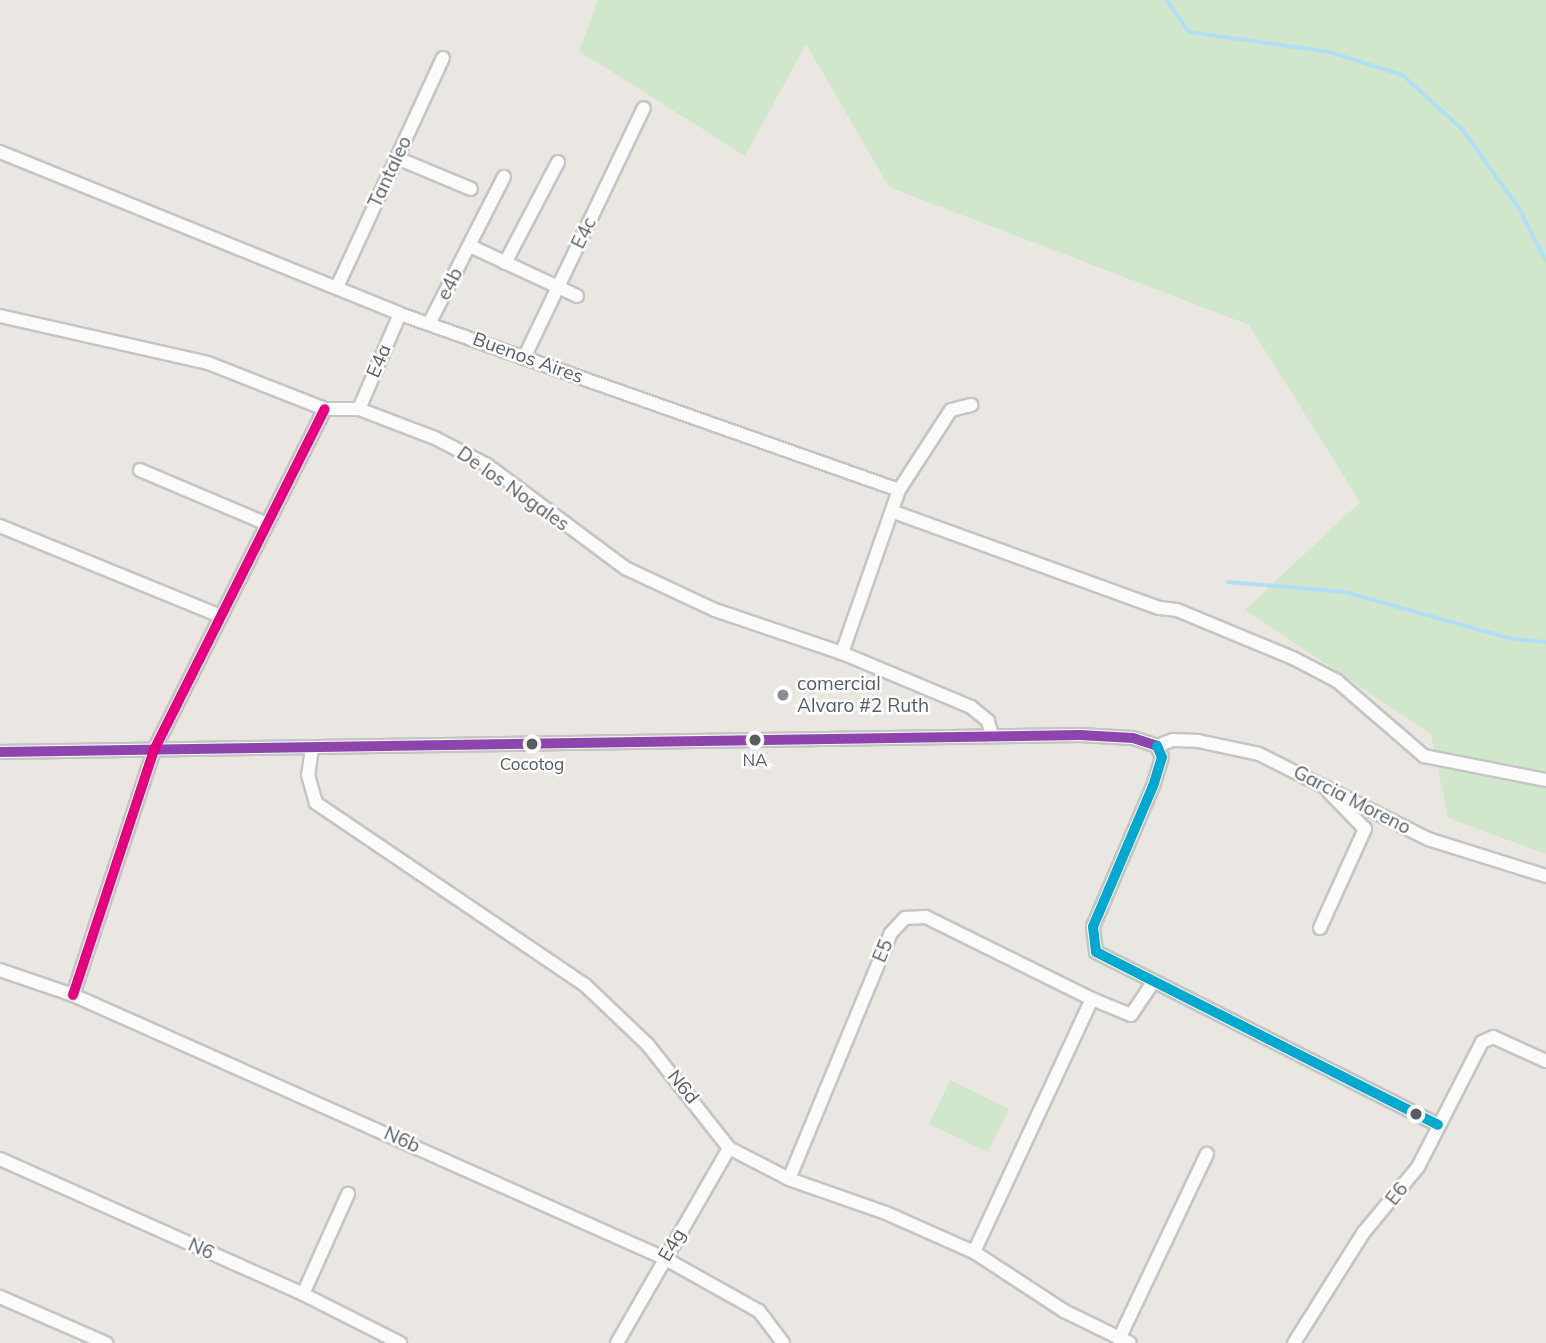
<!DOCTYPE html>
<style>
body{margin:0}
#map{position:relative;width:1546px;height:1343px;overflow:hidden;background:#eae7e2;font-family:Mulish,sans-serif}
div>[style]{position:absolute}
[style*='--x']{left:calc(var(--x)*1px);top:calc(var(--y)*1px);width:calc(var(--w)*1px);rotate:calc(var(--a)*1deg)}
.green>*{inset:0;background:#d1e7cb}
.stream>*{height:3.5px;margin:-1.75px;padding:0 1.75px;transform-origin:1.75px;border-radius:1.75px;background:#b3dff6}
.roads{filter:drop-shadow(2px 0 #c5c5c3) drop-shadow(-2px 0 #c5c5c3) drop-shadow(0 2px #c5c5c3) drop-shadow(0 -2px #c5c5c3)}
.minor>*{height:12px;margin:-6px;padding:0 6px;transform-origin:6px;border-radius:6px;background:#fcfbfb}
.bus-1>*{height:10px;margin:-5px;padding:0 5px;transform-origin:5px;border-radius:5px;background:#8e44ad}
.bus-2>*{height:10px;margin:-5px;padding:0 5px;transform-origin:5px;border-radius:5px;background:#00a9ce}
.bus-3>*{height:10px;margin:-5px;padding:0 5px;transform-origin:5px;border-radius:5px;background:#e5007d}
.dots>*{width:19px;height:19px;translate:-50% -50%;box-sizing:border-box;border:4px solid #fff;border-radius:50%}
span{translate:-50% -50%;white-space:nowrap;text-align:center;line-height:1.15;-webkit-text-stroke:5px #fff;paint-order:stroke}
.bus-label{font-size:17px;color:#585d61}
.street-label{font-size:19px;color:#585d61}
.poi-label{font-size:19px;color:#585d61}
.left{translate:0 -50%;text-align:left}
</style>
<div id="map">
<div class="green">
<i style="clip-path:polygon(598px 0,1546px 0,1546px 854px,1448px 818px,1431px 734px,1245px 610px,1360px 502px,1249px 325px,889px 187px,806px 44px,745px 156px,579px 51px)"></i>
<i style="clip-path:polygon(950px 1080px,1009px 1109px,988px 1152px,929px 1124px)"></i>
</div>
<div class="stream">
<i style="--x:1167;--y:0;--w:39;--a:55"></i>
<i style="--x:1189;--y:32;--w:142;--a:8.1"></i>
<i style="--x:1330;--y:52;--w:77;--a:17.5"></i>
<i style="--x:1403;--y:75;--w:81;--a:42.5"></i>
<i style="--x:1463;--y:130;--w:96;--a:54.3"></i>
<i style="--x:1519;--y:208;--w:59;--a:63"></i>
<i style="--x:1228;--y:582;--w:117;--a:4.9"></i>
<i style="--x:1345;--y:592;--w:173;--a:15.7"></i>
<i style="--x:1512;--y:639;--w:34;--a:5"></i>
</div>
<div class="roads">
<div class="minor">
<i style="--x:0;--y:152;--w:432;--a:22"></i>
<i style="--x:400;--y:314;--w:529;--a:19.43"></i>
<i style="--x:899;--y:490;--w:173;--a:109.3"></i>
<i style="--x:397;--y:158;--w:80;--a:22.7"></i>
<i style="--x:470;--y:246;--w:118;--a:25"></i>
<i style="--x:505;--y:263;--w:114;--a:-62.3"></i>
<i style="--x:338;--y:285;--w:250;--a:-65.2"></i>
<i style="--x:0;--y:316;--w:213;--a:12.7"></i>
<i style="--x:208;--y:363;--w:126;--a:21.5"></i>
<i style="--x:325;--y:409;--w:34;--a:0"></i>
<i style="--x:359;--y:409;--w:81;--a:20.9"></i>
<i style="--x:435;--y:438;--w:59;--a:27.4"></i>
<i style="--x:487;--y:465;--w:172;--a:36.7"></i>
<i style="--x:625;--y:568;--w:99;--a:25"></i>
<i style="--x:715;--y:610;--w:134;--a:18.7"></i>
<i style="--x:842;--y:653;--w:140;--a:22.7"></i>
<i style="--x:971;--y:707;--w:22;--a:39"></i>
<i style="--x:988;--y:721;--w:16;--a:75"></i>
<i style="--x:430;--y:322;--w:163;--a:-63"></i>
<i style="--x:524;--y:358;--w:277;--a:-64.4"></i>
<i style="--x:359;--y:409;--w:103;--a:-66.7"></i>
<i style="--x:140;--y:470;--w:136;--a:23"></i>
<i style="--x:899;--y:490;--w:95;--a:-57"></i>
<i style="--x:951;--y:410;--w:21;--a:-14"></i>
<i style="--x:894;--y:512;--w:282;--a:19.9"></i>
<i style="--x:1159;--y:608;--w:18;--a:6"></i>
<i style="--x:1177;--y:610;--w:126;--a:22.5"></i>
<i style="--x:1293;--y:658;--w:50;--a:27.6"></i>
<i style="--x:1337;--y:681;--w:115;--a:40.8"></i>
<i style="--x:1424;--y:756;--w:124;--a:11.1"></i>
<i style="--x:0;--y:526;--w:239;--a:22.2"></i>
<i style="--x:1157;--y:746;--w:12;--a:66"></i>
<i style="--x:1162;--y:757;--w:30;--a:107"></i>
<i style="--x:1153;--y:786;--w:153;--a:113.1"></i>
<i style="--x:1093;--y:927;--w:25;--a:83"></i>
<i style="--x:1096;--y:952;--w:383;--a:26.8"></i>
<i style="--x:1157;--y:746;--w:17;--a:-21"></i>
<i style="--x:1173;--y:740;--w:25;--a:2"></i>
<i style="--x:1198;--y:741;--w:62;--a:12"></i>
<i style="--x:1259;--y:754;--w:189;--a:26.7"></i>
<i style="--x:1428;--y:839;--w:124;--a:17.4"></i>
<i style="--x:312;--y:748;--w:27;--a:98"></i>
<i style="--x:308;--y:775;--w:29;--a:74"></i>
<i style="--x:316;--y:803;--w:325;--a:34.1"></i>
<i style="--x:585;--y:985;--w:87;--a:43.6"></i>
<i style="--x:648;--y:1045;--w:131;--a:51.8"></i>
<i style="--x:729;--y:1148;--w:68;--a:27.3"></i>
<i style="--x:789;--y:1179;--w:103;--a:19.3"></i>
<i style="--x:886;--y:1213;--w:96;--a:23.9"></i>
<i style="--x:974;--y:1252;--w:108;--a:33.2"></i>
<i style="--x:1064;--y:1311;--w:73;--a:25.9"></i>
<i style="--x:0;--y:752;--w:1080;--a:-0.9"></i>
<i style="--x:1080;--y:735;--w:53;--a:3.2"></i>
<i style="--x:1133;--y:738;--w:25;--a:18"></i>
<i style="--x:1320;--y:928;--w:109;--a:-65.6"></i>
<i style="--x:1365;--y:829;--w:52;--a:-134.2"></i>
<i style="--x:0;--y:970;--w:77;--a:18.9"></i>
<i style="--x:73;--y:995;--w:647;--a:23.99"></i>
<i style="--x:664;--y:1258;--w:109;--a:29.2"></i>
<i style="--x:759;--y:1311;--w:40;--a:53"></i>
<i style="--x:73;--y:995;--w:258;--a:-71.7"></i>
<i style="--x:154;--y:750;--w:381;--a:-63.4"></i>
<i style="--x:0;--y:1159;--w:332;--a:24"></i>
<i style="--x:303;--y:1294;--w:109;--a:26.8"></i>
<i style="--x:789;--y:1179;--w:266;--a:-67.5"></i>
<i style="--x:891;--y:933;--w:21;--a:-47"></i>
<i style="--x:905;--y:918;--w:21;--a:-3"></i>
<i style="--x:926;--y:917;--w:185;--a:26.3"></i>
<i style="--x:974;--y:1252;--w:279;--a:-65"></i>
<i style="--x:1092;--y:999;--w:42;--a:22.3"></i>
<i style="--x:1131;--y:1015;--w:40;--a:-56"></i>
<i style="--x:303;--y:1294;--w:110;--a:-65.8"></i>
<i style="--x:0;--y:1297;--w:116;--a:23.5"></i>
<i style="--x:1119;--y:1339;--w:205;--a:-64.6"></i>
<i style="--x:617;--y:1343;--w:225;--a:-60.1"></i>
<i style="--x:1294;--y:1343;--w:131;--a:-57.8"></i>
<i style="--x:1364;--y:1232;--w:85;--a:-50.3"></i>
<i style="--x:1418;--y:1167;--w:140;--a:-62.9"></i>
<i style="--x:1482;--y:1042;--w:12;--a:-24"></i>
<i style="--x:1493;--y:1037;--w:58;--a:24.4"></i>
</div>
</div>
<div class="bus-1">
<i style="--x:0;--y:752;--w:1080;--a:-0.9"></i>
<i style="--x:1080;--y:735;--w:53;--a:3.2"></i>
<i style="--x:1133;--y:738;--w:25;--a:18"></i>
</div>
<div class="bus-2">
<i style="--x:1157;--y:746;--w:12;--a:66"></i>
<i style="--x:1162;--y:757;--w:30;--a:107"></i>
<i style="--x:1153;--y:786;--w:153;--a:113.1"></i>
<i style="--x:1093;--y:927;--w:25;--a:83"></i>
<i style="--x:1096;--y:952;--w:383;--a:26.8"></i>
</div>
<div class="bus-3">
<i style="--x:73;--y:995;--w:258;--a:-71.7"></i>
<i style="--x:154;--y:750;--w:381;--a:-63.4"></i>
</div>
<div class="dots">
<i style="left:783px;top:695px;background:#8b8d8e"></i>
<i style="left:755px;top:740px;background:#585d61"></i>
<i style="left:532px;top:744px;background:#585d61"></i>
<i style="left:1416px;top:1114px;background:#585d61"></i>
</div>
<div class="bus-label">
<span style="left:755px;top:760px">NA</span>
<span style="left:532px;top:764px">Cocotog</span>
</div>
<div class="street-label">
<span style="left:390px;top:172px;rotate:-65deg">Tantaleo</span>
<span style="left:584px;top:233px;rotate:-64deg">E4c</span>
<span style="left:450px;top:284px;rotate:-63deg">e4b</span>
<span style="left:528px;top:358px;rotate:20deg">Buenos Aires</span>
<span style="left:379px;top:361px;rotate:-67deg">E4a</span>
<span style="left:513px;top:489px;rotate:35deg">De los Nogales</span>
<span style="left:1352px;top:800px;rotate:27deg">Garcia Moreno</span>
<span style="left:883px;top:951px;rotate:-67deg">E5</span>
<span style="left:683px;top:1087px;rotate:51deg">N6d</span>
<span style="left:402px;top:1140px;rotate:24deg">N6b</span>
<span style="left:1397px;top:1194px;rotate:-52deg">E6</span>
<span style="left:672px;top:1245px;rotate:-60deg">E4g</span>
<span style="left:201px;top:1249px;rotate:24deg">N6</span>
</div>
<div class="poi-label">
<span class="left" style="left:797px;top:695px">comercial<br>Alvaro #2 Ruth</span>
</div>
</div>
